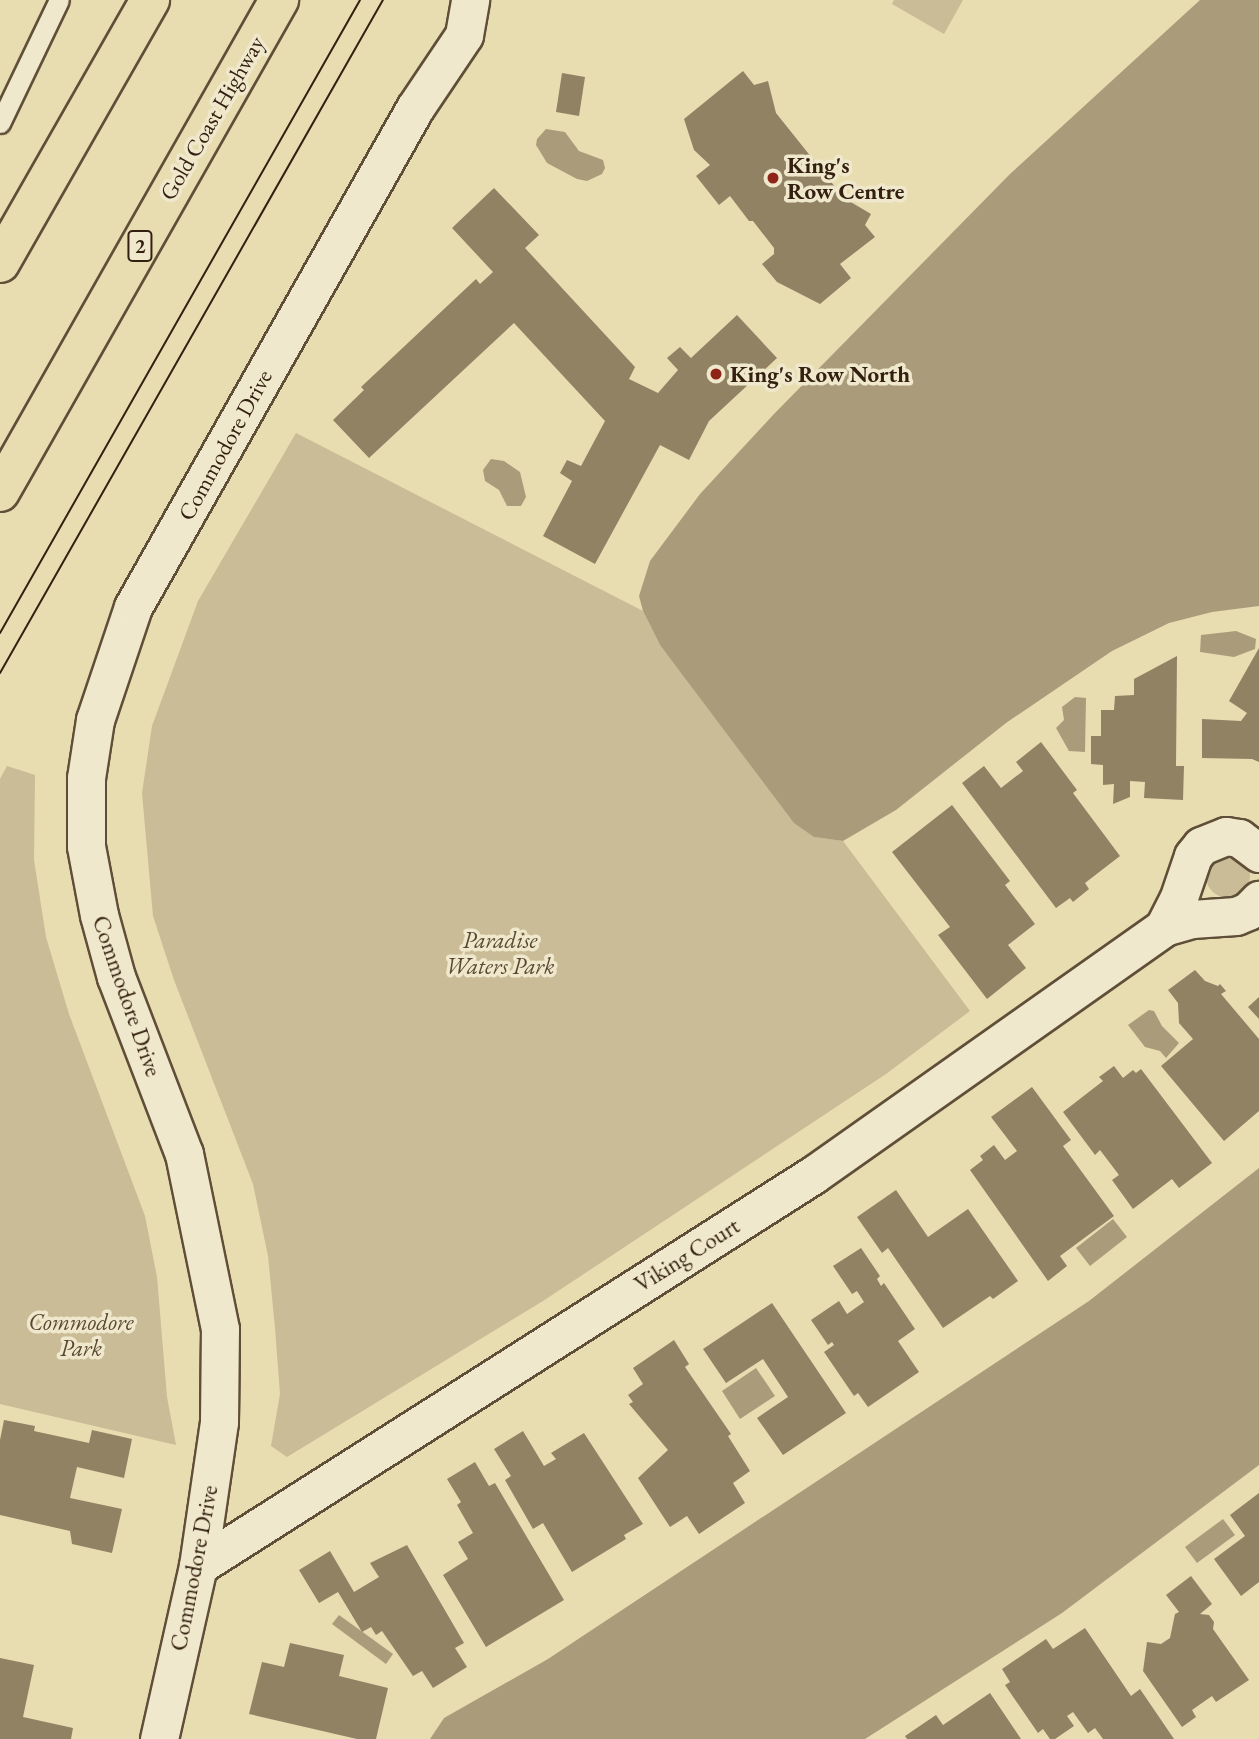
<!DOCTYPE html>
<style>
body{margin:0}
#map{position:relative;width:1259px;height:1739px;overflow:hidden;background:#e8dcb1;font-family:"EB Garamond",serif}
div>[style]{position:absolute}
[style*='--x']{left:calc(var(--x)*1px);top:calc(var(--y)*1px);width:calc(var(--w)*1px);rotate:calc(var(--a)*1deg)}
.green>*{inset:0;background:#c9bc96}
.round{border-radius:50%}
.water>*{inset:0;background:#aa9c7a}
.building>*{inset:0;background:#918264}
.roads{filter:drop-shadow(2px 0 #604f38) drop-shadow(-2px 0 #604f38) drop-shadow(0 2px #604f38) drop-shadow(0 -2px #604f38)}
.lane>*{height:19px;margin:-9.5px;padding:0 9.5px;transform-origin:9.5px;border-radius:9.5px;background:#f0e8cc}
.street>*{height:37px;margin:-18.5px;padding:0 18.5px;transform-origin:18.5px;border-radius:18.5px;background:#f0e8cc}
.highway>*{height:38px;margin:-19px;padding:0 19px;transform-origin:19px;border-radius:19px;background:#e8dcb1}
.tram>*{height:2px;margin:-1px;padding:0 1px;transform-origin:1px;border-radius:1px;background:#332010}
.dots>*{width:19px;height:19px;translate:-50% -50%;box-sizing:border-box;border:4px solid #f0e8cc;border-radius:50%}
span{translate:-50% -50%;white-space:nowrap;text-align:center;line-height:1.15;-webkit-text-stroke:7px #f0e8cc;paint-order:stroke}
.shield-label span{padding:2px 5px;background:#f0e8cc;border:2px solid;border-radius:5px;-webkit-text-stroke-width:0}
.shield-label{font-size:21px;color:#332010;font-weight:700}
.street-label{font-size:23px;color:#332010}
.poi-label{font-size:23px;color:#332010;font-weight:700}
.left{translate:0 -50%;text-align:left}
.park-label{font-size:23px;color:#584732;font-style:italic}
</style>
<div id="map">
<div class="green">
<i style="clip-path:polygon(894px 0,963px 0,944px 34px,892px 4px)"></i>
<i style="clip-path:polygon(296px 433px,643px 611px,660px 645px,815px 837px,843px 841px,970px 1011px,886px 1074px,543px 1301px,287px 1457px,271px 1446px,280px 1394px,275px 1328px,268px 1256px,253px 1184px,174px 980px,153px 916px,142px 793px,152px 726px,198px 601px)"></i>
<i style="clip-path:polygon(7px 766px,35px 775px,34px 860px,46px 937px,69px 1014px,145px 1216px,157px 1277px,167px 1397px,176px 1445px,0 1404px,0 779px)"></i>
<i class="round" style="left:1206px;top:854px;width:44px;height:44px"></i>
</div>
<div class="water">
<i style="clip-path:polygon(1200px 0,1259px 0,1259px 606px,1212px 612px,1169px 623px,1112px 651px,1006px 723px,896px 810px,843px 841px,814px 837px,794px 823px,660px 645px,643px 611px,639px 596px,650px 561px,700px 494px,773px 415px,1010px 174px)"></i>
<i style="clip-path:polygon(546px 129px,565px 132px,579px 151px,603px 160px,605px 168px,602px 174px,587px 181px,577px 179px,547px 163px,536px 145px,537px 139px)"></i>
<i style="clip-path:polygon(491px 459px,504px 461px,520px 472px,526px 497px,521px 506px,507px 506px,499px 490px,485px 481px,483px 470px)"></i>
<i style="clip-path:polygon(1236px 631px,1256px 639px,1255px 649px,1234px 657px,1200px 652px,1201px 635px)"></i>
<i style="clip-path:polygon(1075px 697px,1086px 698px,1085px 752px,1069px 751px,1056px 728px,1064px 720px,1062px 707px)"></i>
<i style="clip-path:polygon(1149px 1010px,1154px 1011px,1162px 1026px,1179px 1043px,1166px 1058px,1160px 1051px,1145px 1047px,1128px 1025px)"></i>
<i style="clip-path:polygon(1259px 1168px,1259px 1465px,1062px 1613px,865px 1739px,430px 1739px,444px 1718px,548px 1659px,1089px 1301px)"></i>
<i style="clip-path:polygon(1113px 1219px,1127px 1237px,1090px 1266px,1076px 1248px)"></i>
<i style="clip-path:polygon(756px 1368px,775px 1396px,740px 1419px,722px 1391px)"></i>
<i style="clip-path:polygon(1223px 1519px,1235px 1535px,1197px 1563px,1185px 1547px)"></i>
<i style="clip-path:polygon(339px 1615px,393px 1654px,386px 1664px,332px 1624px)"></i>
</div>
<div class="building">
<i style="clip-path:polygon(743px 71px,754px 85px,768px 81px,776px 113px,844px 198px,871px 214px,865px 225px,875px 237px,840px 264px,851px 278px,820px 304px,777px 282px,762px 264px,774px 254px,774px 248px,753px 221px,749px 221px,730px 196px,719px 205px,696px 176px,710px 165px,694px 150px,684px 119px)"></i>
<i style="clip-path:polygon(562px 73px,585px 77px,579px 116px,556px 112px)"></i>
<i style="clip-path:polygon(494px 188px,539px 235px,525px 248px,635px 367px,629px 379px,658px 393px,678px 370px,667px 358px,680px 347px,691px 358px,737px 315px,777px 358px,709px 421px,689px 460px,660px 445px,595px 564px,543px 536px,572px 481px,560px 473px,567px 460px,581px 466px,605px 421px,514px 323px,369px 458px,333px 420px,364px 390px,361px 387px,476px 279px,480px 284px,493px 272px,452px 228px)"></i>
<i style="clip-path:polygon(1259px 648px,1259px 762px,1252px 759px,1202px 758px,1202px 719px,1241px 721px,1247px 713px,1229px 701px)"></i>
<i style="clip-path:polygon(1177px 656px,1176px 766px,1184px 766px,1183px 800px,1144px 798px,1145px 782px,1130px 781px,1130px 797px,1113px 804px,1114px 784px,1103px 785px,1103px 765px,1091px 764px,1091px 736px,1101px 736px,1101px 710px,1114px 710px,1115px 696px,1134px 695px,1134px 679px)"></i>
<i style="clip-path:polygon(1041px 742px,1077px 790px,1073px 793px,1120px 856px,1085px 883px,1089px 889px,1073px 902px,1070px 898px,1056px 908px,962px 783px,984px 766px,1001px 788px,1023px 771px,1016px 762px)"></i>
<i style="clip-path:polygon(952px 805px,1010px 881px,1005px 885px,1035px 924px,1008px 945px,1026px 968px,987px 999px,938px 935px,950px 927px,892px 852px)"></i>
<i style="clip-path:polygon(1195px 970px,1205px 981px,1218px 986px,1220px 984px,1226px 991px,1221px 994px,1259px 1039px,1259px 1111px,1224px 1141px,1161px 1066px,1193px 1039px,1179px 1023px,1178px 1003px,1168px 990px)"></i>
<i style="clip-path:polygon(1259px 997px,1259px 1019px,1248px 1007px)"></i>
<i style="clip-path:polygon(1114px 1066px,1123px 1078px,1133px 1070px,1136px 1073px,1141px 1069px,1212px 1163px,1179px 1188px,1172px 1179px,1133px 1209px,1112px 1180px,1119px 1175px,1100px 1150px,1095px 1155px,1063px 1112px,1103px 1081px,1099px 1077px)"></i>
<i style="clip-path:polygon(1032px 1087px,1071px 1140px,1063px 1146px,1114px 1216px,1060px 1256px,1067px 1266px,1048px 1281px,970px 1170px,983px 1160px,980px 1156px,994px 1145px,1005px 1160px,1017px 1151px,991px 1117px)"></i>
<i style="clip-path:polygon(896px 1190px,928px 1237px,968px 1209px,1018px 1281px,993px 1299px,990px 1296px,943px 1328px,888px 1248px,882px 1253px,857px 1217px)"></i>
<i style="clip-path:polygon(861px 1248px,880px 1276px,877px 1279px,881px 1286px,884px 1283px,915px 1329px,898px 1341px,919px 1372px,868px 1407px,858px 1393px,854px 1396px,824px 1352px,834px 1345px,832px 1342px,828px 1345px,811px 1320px,839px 1301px,847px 1314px,864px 1302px,857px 1291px,852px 1294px,833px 1266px)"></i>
<i style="clip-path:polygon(772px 1303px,846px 1413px,783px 1455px,757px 1418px,788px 1397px,763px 1359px,726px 1383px,703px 1349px)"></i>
<i style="clip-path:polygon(674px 1340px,689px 1364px,685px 1367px,731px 1434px,728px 1436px,750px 1471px,733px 1483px,745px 1503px,699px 1534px,687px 1516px,670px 1527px,638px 1478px,668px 1450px,629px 1404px,633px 1402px,628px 1395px,643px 1384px,633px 1368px)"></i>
<i style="clip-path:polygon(4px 1420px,35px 1426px,34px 1431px,89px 1443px,92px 1430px,132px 1439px,124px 1478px,77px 1467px,70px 1498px,122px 1509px,112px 1553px,72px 1544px,70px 1531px,0 1515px,0 1440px)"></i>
<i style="clip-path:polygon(523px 1431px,544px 1466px,556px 1459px,551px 1453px,584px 1433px,643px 1524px,624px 1535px,626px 1539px,572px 1572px,543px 1523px,533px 1529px,505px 1480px,511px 1476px,494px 1449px)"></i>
<i style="clip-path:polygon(475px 1462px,489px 1486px,495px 1483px,564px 1600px,486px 1647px,443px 1575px,468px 1559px,458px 1542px,473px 1533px,457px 1505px,461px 1502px,447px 1479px)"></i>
<i style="clip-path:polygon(1259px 1493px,1259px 1582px,1241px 1596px,1214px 1559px,1245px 1536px,1230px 1515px)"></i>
<i style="clip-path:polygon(407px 1545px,464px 1643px,455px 1648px,467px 1667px,433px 1688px,422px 1671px,413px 1676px,382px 1631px,376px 1635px,371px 1627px,362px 1632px,338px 1592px,319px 1603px,299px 1570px,330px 1551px,354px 1592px,379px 1577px,370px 1563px)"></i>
<i style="clip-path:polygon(1191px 1576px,1212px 1604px,1200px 1614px,1209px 1615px,1214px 1622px,1213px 1629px,1249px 1680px,1216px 1702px,1212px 1696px,1192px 1710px,1196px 1717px,1182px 1727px,1143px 1671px,1147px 1642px,1161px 1644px,1170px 1638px,1175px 1614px,1179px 1612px,1166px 1595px)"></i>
<i style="clip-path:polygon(1085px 1628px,1131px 1696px,1140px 1689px,1174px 1739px,1103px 1739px,1095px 1728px,1088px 1733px,1073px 1712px,1067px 1716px,1074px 1726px,1055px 1739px,1050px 1739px,1043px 1729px,1038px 1733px,1005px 1685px,1010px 1682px,1002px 1669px,1046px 1639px,1053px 1649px)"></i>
<i style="clip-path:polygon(290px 1643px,344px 1655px,339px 1676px,388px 1688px,376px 1739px,357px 1739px,249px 1714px,262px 1662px,284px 1667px)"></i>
<i style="clip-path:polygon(0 1658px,34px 1665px,23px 1717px,73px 1728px,71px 1739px,0 1739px)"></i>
<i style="clip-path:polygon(990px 1693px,1021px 1739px,907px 1739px,905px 1736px,936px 1715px,943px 1725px)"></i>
</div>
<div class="roads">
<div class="lane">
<i style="--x:0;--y:123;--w:136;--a:-64.4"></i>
</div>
<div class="street">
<i style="--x:1164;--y:927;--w:30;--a:-63"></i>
<i style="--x:1178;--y:900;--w:46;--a:-71.2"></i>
<i style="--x:1193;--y:856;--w:13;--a:-51"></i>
<i style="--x:1201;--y:846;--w:27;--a:-22"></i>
<i style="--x:1226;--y:836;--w:13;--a:9"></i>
<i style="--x:1239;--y:838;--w:25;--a:37"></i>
<i style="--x:198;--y:1566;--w:729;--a:-32.45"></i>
<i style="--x:813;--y:1175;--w:430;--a:-35.2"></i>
<i style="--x:1164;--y:927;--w:29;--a:-16"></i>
<i style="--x:1192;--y:919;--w:44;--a:-3.9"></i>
<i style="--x:1236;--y:916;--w:13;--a:-23"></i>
<i style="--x:1248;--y:911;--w:16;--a:-45"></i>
<i style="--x:159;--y:1739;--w:177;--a:-77.3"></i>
<i style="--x:198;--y:1566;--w:146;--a:-81.7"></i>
<i style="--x:219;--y:1422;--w:93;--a:-89.4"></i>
<i style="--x:220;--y:1329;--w:179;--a:-101.6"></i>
<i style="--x:184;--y:1154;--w:190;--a:-111"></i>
<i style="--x:116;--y:977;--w:64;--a:-105.3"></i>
<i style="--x:99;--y:915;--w:70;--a:-100.7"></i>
<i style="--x:86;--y:846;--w:68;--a:-90"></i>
<i style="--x:86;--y:778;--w:59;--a:-81.2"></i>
<i style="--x:95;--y:720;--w:119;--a:-71.4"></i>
<i style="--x:133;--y:607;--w:573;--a:-60.53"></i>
<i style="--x:415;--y:108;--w:88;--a:-56.1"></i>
<i style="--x:464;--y:35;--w:36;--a:-80"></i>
</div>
<div class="highway">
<i style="--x:0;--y:263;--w:303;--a:-60.3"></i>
<i style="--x:0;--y:492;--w:566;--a:-60.44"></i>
</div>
</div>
<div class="tram">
<i style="--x:0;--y:633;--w:728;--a:-60.37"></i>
<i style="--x:0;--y:673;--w:774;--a:-60.36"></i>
</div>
<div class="dots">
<i style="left:773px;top:178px;background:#8f2418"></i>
<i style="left:716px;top:374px;background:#8f2418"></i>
</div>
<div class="shield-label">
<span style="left:140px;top:246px">2</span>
</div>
<div class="street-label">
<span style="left:212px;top:118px;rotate:-60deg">Gold Coast Highway</span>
<span style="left:225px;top:445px;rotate:-61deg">Commodore Drive</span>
<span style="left:127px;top:996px;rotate:71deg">Commodore Drive</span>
<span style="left:687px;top:1255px;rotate:-32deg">Viking Court</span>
<span style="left:194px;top:1568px;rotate:-79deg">Commodore Drive</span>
</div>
<div class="poi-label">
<span class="left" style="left:787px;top:178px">King's<br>Row Centre</span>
<span class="left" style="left:730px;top:374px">King's Row North</span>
</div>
<div class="park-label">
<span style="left:500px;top:953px">Paradise<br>Waters Park</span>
<span style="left:81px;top:1335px">Commodore<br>Park</span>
</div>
</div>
